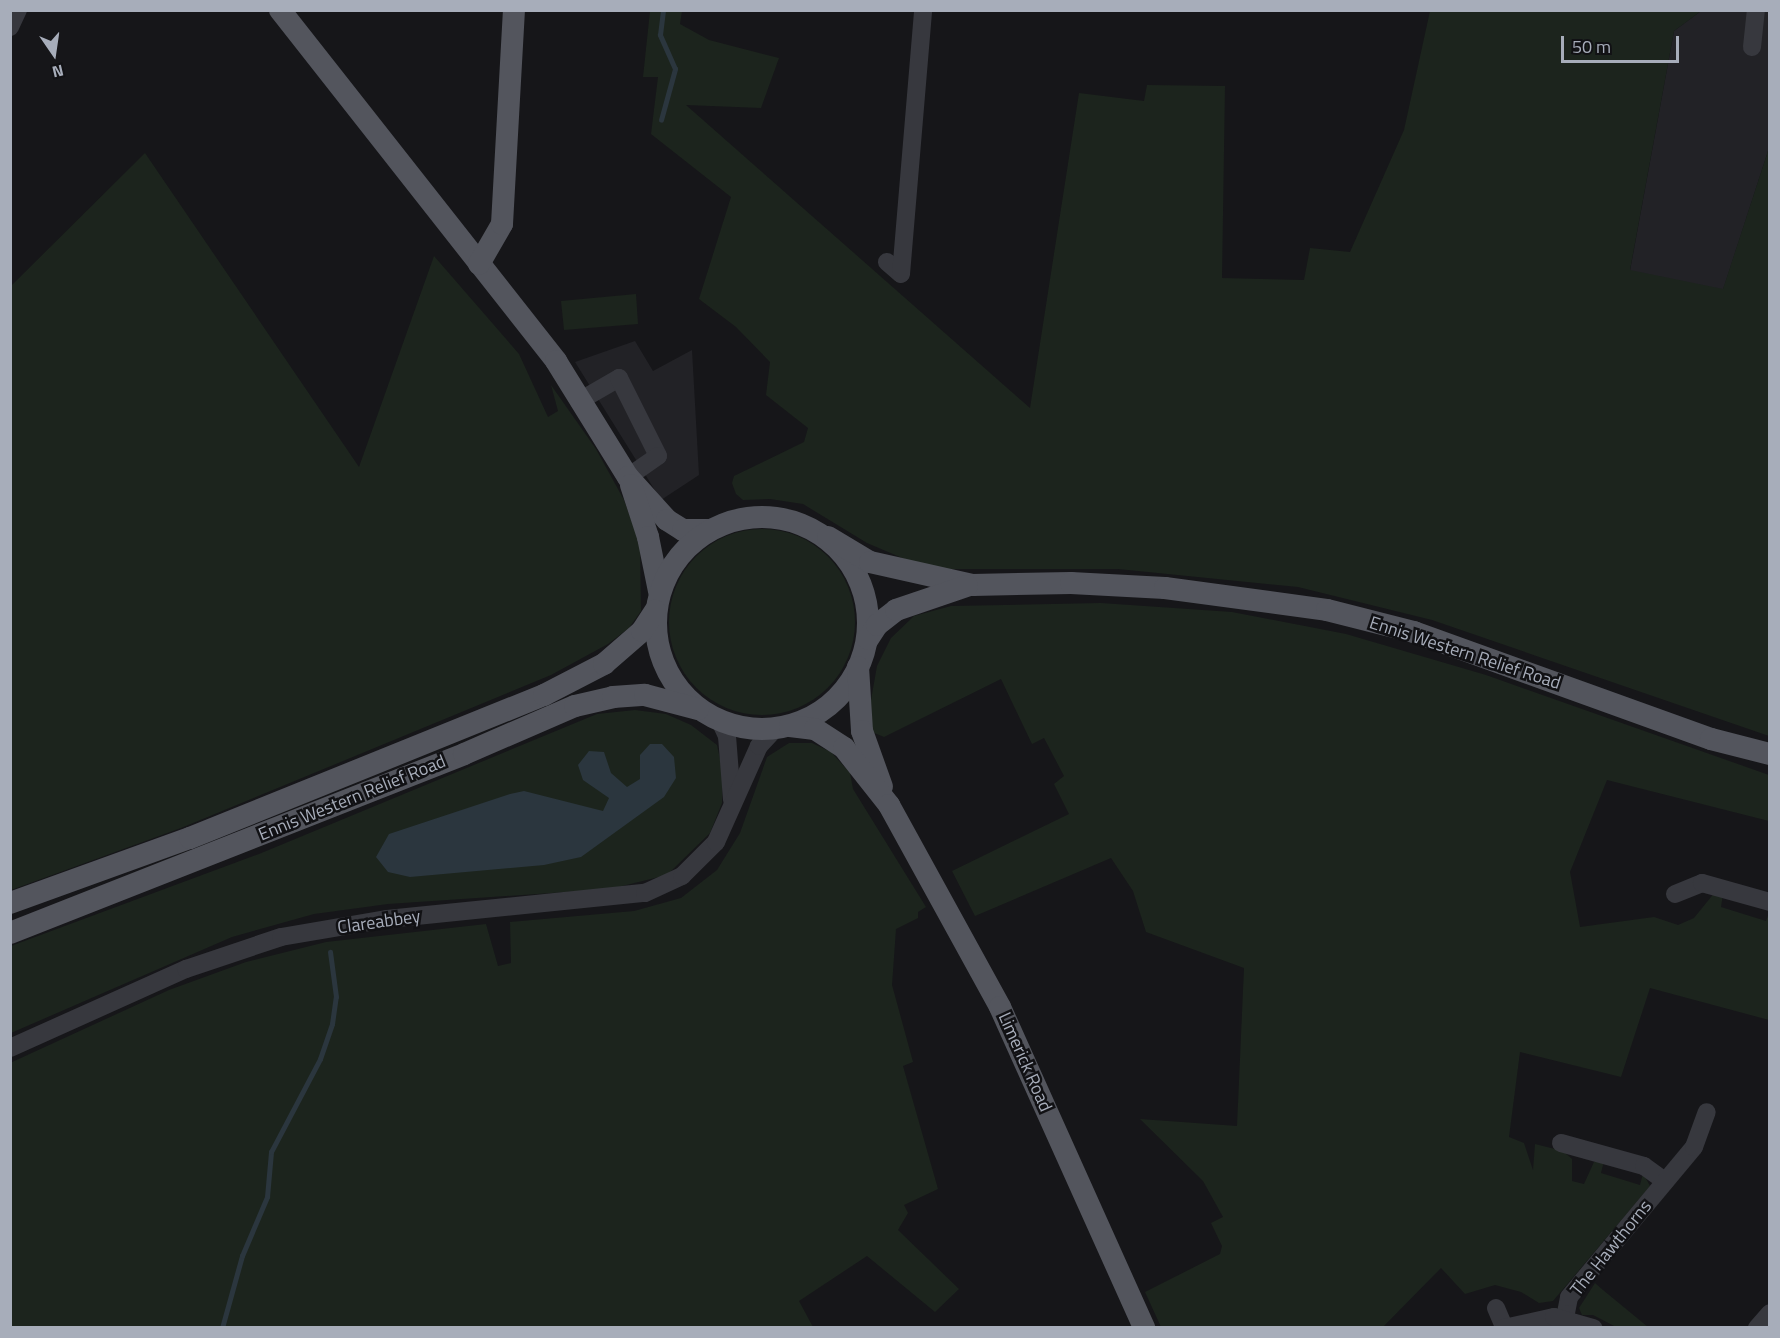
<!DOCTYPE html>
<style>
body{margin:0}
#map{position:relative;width:1780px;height:1338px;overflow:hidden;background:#161619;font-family:"Titillium Web",sans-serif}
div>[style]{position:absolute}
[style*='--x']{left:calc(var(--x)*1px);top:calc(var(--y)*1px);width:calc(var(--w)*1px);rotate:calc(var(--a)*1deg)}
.built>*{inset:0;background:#222226}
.green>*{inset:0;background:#1c241d}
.round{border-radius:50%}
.water>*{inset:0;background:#2b363e}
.stream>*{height:4.5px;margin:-2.25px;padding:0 2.25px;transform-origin:2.25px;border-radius:2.25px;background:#2b363e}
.minor>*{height:18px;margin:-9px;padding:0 9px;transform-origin:9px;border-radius:9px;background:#37383e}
.major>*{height:22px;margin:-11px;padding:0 11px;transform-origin:11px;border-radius:11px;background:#53555d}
.major>.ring{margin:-11px;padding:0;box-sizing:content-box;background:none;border:22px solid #53555d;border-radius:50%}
span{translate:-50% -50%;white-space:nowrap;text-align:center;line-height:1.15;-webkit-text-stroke:5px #111114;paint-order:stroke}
.street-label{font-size:18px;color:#a7adba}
.frame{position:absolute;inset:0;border:12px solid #a7adba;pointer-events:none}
.north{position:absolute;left:24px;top:24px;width:60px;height:60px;-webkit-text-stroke:4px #111114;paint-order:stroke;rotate:167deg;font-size:16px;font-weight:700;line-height:24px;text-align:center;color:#a7adba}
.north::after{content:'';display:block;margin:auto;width:21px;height:27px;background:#a7adba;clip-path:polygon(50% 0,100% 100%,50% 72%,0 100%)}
.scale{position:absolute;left:1561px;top:36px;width:118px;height:27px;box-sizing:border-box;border:3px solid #a7adba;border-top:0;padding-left:8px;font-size:18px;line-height:21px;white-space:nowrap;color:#a7adba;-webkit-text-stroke:4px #111114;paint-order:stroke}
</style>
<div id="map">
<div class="built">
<i style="clip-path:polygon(1701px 11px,1769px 11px,1769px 148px,1723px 290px,1630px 271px,1674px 31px)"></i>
<i style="clip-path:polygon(635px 341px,653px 371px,692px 350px,699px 475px,661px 500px,575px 362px)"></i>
</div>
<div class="green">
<i style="clip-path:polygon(650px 11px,682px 11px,680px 24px,709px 40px,779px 58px,761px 108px,686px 105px,1030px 408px,1079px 93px,1144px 101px,1147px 85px,1225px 86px,1222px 278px,1304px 280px,1310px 248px,1350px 252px,1404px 130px,1430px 11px,1701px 11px,1674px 31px,1630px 270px,1723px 289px,1769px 148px,1769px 736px,1432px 620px,1298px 587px,1118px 569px,945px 569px,907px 560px,867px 543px,803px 504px,770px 499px,743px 500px,736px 494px,732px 483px,734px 476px,804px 442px,808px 428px,766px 395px,770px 362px,736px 327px,699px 299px,731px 197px,651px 134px,658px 77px,643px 77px)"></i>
<i style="clip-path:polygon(145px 153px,359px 467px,434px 256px,519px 354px,548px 417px,558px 411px,551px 385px,596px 449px,624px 500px,640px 544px,641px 611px,629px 628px,608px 644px,551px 675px,181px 828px,11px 890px,11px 286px)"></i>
<i style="clip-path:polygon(636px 294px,638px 324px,564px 330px,561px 301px)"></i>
<i class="round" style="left:669px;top:529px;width:186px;height:186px"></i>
<i style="clip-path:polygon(1101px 603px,1232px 612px,1346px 634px,1486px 675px,1769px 775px,1769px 821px,1607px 780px,1570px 872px,1580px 927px,1654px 917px,1678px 925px,1694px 918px,1715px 892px,1723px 894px,1721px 907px,1766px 921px,1769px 913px,1769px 1020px,1650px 988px,1621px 1077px,1520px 1052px,1509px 1137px,1524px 1143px,1533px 1170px,1535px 1144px,1563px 1151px,1572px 1159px,1572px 1181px,1584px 1184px,1594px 1162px,1604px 1161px,1601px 1173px,1640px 1185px,1643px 1173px,1650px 1186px,1553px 1301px,1539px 1303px,1521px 1292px,1495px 1285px,1465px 1294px,1441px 1268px,1383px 1327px,1161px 1327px,1145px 1292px,1220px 1254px,1222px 1246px,1211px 1223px,1223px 1217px,1203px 1181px,1140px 1119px,1237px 1126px,1244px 968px,1146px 932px,1133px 891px,1111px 858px,975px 916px,952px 871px,1069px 814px,1054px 784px,1064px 776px,1044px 738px,1032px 744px,1001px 679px,884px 737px,872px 732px,871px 700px,877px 666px,891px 638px,914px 616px,951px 606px)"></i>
<i style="clip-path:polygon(635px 710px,666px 714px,691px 725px,717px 745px,723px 773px,722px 803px,710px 833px,667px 875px,610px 889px,388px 904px,314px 914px,232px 937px,11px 1033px,11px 946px,259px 854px,597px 714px)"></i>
<i style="clip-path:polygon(789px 743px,812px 743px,831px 752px,850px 773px,853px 789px,926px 907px,918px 912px,918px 918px,896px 929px,892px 985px,913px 1062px,903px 1066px,938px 1189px,904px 1205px,908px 1213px,898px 1230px,959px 1289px,935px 1312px,867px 1256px,799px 1301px,813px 1327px,11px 1327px,10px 1063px,169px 990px,246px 962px,326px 942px,486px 924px,498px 966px,511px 963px,510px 922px,634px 911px,681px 898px,717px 870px,740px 833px,767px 757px)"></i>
<i style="clip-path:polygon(1595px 1283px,1603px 1290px,1648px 1327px,1616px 1327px,1593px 1315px,1582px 1315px,1579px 1308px)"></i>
</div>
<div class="water">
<i style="clip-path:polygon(650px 744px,662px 744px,674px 757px,676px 778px,664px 797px,581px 857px,544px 865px,410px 877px,388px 872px,376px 857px,389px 834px,510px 794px,524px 791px,603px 811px,609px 798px,583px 780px,578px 765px,589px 751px,604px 752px,611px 773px,627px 787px,640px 779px,640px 755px)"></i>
</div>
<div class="stream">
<i style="--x:661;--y:120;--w:53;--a:-74.6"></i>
<i style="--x:675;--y:69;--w:37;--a:-114"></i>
<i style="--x:660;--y:35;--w:25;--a:-83"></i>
<i style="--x:222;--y:1328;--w:75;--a:-74.5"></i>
<i style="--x:242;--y:1256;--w:64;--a:-67"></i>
<i style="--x:267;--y:1197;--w:45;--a:-84.9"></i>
<i style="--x:271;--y:1152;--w:105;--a:-62.2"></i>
<i style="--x:320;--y:1059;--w:37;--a:-71"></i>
<i style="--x:332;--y:1024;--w:27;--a:-82"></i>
<i style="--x:336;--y:997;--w:45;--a:-97.6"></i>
</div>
<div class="minor">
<i style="--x:10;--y:27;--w:19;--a:-65"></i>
<i style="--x:1752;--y:47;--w:37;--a:-84"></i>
<i style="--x:887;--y:262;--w:18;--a:41"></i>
<i style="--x:901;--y:274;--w:265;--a:-85.2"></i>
<i style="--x:581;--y:400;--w:44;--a:-30.1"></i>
<i style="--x:619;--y:378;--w:87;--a:63.4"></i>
<i style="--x:658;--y:456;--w:37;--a:145"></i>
<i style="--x:720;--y:721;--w:17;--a:65"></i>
<i style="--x:727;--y:736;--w:64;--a:85.5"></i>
<i style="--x:1675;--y:894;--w:29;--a:-22"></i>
<i style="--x:1702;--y:883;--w:71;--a:15.6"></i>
<i style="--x:10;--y:1048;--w:193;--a:-24.2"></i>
<i style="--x:186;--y:969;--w:100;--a:-18.6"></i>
<i style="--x:281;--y:937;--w:108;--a:-9.6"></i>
<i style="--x:387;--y:919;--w:259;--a:-5.8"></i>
<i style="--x:645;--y:893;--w:41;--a:-24.7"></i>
<i style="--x:682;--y:876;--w:48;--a:-45"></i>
<i style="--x:716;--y:842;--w:105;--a:-65.9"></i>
<i style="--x:759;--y:746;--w:22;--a:-47"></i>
<i style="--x:1561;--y:1143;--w:86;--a:15.5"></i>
<i style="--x:1644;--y:1166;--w:26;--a:36"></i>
<i style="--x:1496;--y:1308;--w:21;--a:67"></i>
<i style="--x:1565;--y:1318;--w:21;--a:-79"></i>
<i style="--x:1569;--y:1297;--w:195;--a:-50.2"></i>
<i style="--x:1694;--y:1147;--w:37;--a:-70"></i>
<i style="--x:1504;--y:1328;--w:51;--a:-12.4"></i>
<i style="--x:1554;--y:1317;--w:41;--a:15.8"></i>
<i style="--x:1757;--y:1328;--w:20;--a:-49"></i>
</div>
<div class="major">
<i style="--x:280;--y:10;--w:447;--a:51.8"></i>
<i style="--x:556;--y:361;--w:137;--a:58.2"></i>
<i style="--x:628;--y:477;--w:58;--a:47.8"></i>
<i style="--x:667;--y:520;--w:19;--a:32"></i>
<i style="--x:683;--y:530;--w:27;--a:0"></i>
<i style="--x:479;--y:264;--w:46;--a:-60.1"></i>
<i style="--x:502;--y:224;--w:214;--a:-86.8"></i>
<i style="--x:631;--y:485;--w:55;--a:71.9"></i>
<i style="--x:648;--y:537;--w:55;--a:78.5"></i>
<i class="ring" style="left:656px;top:517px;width:190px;height:190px"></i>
<i style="--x:828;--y:537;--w:49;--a:30.8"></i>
<i style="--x:870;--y:562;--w:105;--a:12.7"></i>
<i style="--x:972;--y:585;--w:99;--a:-1.2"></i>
<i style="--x:1071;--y:583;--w:94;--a:3"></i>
<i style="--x:1165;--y:588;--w:163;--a:7.7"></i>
<i style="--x:1327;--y:610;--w:90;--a:14.2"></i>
<i style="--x:1414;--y:632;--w:316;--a:19.8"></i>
<i style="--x:1711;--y:739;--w:61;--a:14.3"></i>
<i style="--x:868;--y:639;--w:17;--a:-57"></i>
<i style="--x:877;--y:625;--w:24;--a:-38"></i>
<i style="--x:896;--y:610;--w:75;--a:-18.7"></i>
<i style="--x:858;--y:667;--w:64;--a:86.4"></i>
<i style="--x:862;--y:731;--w:59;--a:70.3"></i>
<i style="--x:790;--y:726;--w:25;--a:7"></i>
<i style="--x:815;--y:729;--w:35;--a:33"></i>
<i style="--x:844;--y:748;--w:73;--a:51.7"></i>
<i style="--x:889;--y:805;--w:230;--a:61.2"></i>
<i style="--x:1000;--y:1007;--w:352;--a:65.8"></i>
<i style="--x:10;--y:903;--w:191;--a:-19.9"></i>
<i style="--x:190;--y:838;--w:382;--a:-22"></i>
<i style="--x:544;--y:695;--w:68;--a:-27.3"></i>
<i style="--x:604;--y:664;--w:50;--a:-41"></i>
<i style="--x:642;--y:631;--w:24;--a:-57"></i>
<i style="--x:10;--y:933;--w:488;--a:-21.5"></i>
<i style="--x:464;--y:754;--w:121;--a:-23.4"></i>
<i style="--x:575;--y:706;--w:39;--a:-13"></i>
<i style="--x:613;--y:697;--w:32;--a:-4"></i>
<i style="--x:645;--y:695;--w:55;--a:14.8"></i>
</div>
<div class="street-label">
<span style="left:1465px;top:653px;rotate:18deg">Ennis Western Relief Road</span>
<span style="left:352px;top:798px;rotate:-22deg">Ennis Western Relief Road</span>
<span style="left:379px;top:922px;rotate:-8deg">Clareabbey</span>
<span style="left:1025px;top:1062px;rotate:66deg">Limerick Road</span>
<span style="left:1611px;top:1248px;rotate:-51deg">The Hawthorns</span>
</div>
<div class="frame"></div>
<div class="north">N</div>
<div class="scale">50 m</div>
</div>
